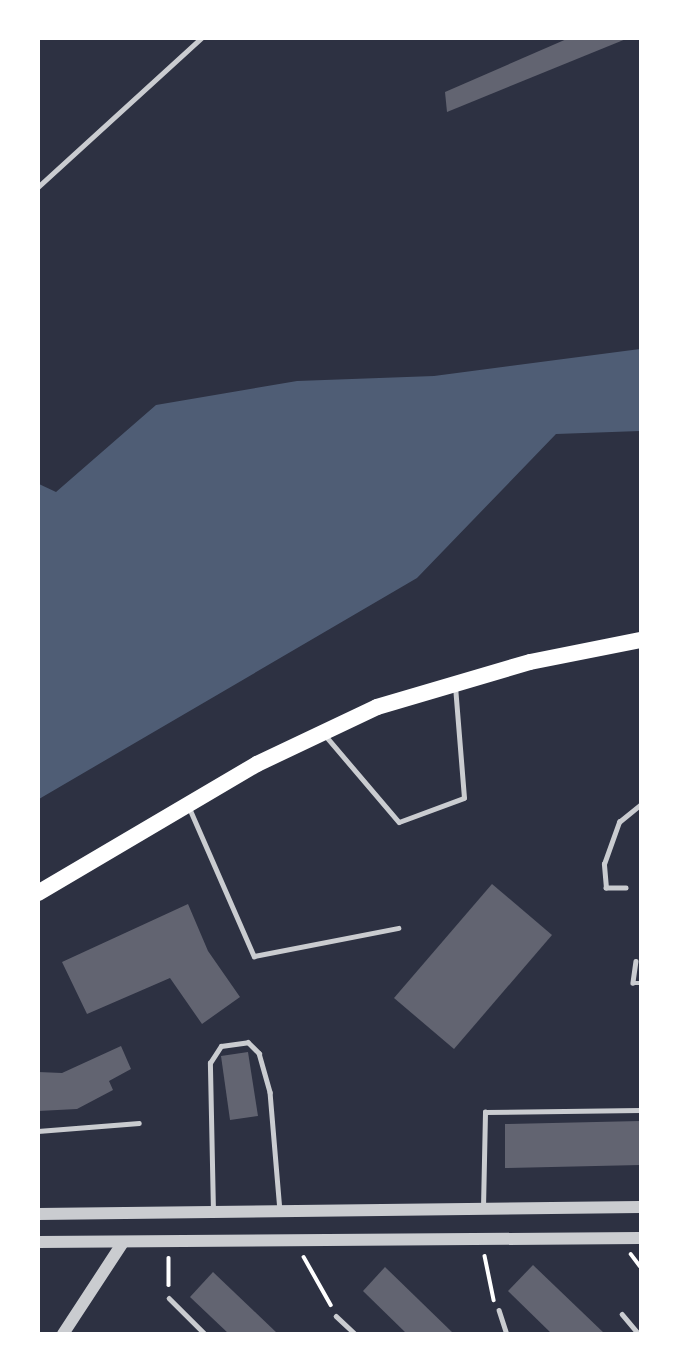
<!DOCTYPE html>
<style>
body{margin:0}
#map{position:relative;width:679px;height:1372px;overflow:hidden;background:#2d3142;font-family:"Open Sans",sans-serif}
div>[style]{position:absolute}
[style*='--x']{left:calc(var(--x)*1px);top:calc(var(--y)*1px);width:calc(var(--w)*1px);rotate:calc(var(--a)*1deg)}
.water>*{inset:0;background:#4f5d75}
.building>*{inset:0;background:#626471}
.path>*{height:3.5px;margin:-1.75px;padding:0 1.75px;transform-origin:1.75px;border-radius:1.75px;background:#fff}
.service>*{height:4.5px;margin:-2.25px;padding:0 2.25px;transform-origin:2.25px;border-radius:2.25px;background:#caccd0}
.tertiary>*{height:12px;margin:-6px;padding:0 6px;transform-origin:6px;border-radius:6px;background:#caccd0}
.trunk>*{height:16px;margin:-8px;padding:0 8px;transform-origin:8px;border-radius:8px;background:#fff}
span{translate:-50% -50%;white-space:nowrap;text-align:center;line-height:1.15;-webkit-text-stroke:6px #fff;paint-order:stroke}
.frame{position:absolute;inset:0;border:40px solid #fff;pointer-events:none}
</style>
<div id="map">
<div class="water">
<i style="clip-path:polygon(640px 349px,640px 431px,556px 434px,417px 578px,39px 799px,39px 484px,56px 492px,156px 405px,297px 381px,434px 376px)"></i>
</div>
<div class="building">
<i style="clip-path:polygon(569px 38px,626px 39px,447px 112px,445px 92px)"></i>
<i style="clip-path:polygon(492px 884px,552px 935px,454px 1049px,394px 998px)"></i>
<i style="clip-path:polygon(188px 904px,208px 951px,240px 997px,202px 1024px,170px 978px,87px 1014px,62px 962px)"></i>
<i style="clip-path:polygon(121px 1046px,131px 1069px,109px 1081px,113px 1090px,77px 1109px,38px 1111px,38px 1072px,62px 1073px)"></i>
<i style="clip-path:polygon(248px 1052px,258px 1116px,230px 1120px,221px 1056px)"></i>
<i style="clip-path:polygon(640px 1121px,640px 1165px,505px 1168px,505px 1124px)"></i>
<i style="clip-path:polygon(533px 1265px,605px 1334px,552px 1334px,508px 1291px)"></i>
<i style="clip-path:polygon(385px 1267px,454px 1334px,407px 1334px,363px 1291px)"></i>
<i style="clip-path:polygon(213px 1272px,278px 1334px,229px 1334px,190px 1297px)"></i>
</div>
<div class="path">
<i style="--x:631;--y:1254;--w:15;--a:53"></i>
<i style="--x:485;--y:1256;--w:45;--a:78.4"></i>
<i style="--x:304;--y:1257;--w:55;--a:60.6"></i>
<i style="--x:169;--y:1258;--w:27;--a:90"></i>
</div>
<div class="service">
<i style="--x:38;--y:187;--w:221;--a:-42.4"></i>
<i style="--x:325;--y:735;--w:114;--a:49.6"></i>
<i style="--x:399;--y:822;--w:69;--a:-20.3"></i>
<i style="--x:464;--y:798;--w:111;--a:-94.6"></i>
<i style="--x:189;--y:807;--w:163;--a:66.4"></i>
<i style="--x:254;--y:956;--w:147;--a:-11"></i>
<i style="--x:626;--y:888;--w:20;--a:180"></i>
<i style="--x:606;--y:888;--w:24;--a:-95"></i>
<i style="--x:604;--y:864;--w:45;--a:-70.3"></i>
<i style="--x:619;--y:822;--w:27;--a:-39"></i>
<i style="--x:636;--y:961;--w:22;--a:98"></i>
<i style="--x:633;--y:983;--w:7;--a:0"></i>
<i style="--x:38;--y:1131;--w:101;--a:-4.5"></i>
<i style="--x:483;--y:1208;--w:96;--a:-88.8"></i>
<i style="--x:485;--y:1112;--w:155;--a:-0.7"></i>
<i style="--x:213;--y:1212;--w:149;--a:-91.2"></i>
<i style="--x:210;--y:1063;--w:20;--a:-57"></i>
<i style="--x:221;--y:1046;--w:27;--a:-8"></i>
<i style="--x:248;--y:1042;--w:16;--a:45"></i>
<i style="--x:259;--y:1053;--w:41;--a:74.2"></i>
<i style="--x:270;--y:1092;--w:118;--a:85.2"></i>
<i style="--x:169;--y:1298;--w:51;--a:45"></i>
<i style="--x:499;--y:1310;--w:25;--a:72"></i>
<i style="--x:622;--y:1314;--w:26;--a:50"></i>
<i style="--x:336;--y:1316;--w:26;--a:43"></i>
</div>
<div class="tertiary">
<i style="--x:38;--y:1214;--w:602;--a:-0.67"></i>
<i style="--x:38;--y:1242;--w:602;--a:-0.38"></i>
<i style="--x:63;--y:1334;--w:108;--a:-56.8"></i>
</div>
<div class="trunk">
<i style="--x:38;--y:893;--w:254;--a:-30.5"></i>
<i style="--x:257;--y:764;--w:133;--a:-25.4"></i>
<i style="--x:377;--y:707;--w:159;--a:-16.4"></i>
<i style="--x:530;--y:662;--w:112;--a:-11.3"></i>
</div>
<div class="frame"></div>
</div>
